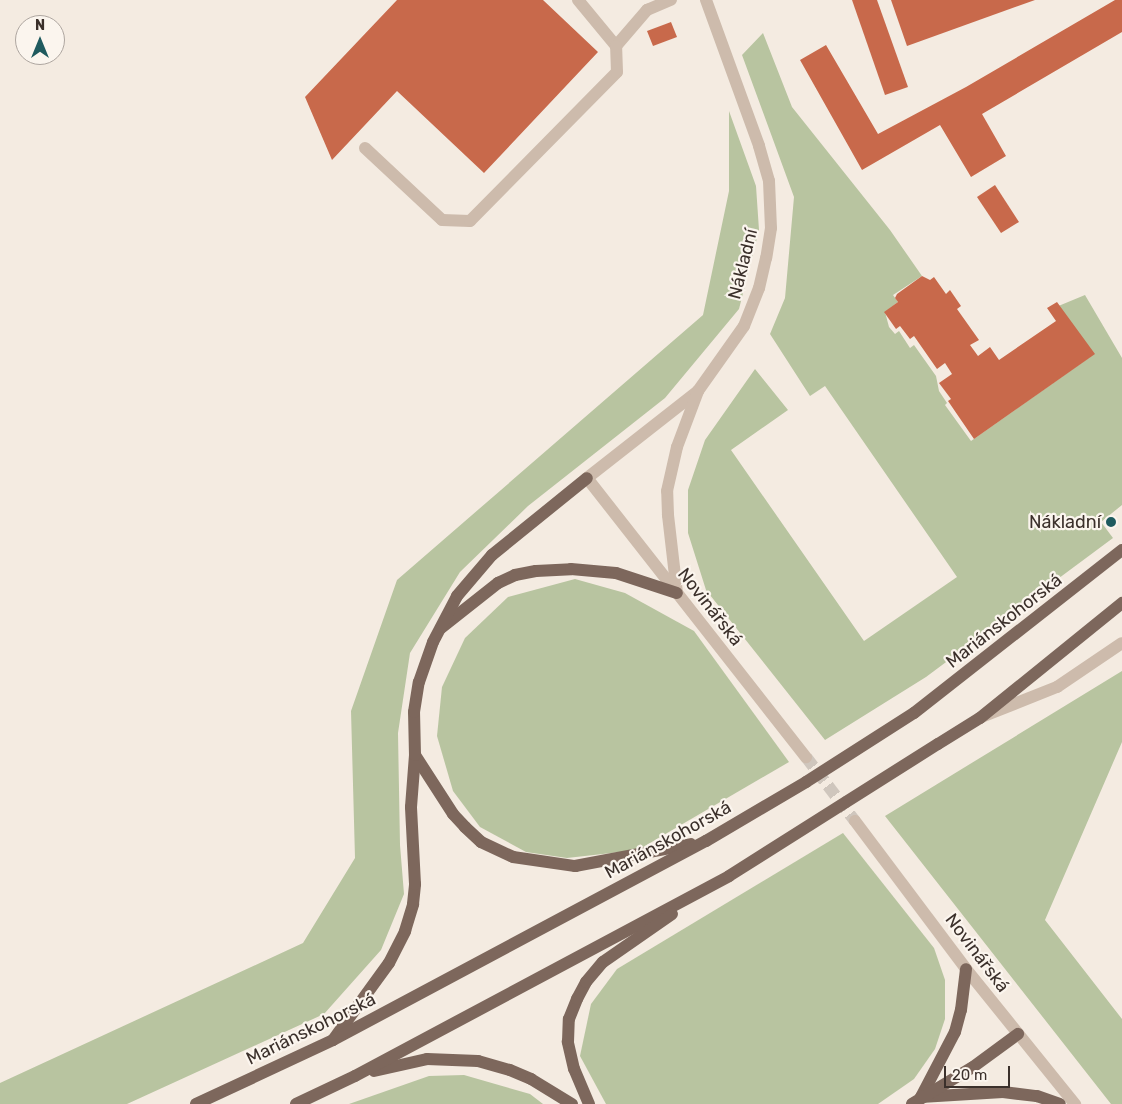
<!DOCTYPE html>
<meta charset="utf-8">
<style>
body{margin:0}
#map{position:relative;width:1122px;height:1104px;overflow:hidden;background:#f4ebe1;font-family:Rubik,sans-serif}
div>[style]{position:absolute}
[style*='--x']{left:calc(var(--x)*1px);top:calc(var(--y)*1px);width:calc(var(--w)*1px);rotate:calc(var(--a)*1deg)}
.green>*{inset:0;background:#b8c4a0}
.building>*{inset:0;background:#c8694b}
.minor-tunnel>*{height:12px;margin-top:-6px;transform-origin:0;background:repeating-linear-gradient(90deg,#cfc6bd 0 12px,transparent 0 18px)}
.minor>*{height:12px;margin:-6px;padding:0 6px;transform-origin:6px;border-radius:6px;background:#cdbbac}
.major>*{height:12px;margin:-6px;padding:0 6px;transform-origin:6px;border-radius:6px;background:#7d675c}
.major-bridge>*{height:12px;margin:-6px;padding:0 6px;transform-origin:6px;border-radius:6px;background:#7d675c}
.dots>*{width:14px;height:14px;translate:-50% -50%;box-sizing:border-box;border:2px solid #fbf5ee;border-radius:50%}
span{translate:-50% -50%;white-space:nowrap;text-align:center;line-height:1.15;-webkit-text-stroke:4.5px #fbf5ee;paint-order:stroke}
.street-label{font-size:18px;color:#3b302b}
.poi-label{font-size:18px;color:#3b302b}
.right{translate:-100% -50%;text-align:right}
.north{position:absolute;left:15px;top:15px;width:50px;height:50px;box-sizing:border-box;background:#fbf5ee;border:1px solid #aea6a0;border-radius:50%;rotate:0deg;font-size:14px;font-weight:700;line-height:20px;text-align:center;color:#3b302b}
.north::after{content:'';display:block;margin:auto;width:18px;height:22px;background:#1f5a5e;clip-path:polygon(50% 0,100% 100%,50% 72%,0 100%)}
.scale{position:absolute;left:944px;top:1066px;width:66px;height:22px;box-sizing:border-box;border:2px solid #3b302b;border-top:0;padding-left:6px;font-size:15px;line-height:18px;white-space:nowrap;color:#3b302b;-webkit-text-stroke:4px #fbf5ee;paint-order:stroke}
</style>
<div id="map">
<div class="green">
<i style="clip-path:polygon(763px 33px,792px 107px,890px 230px,922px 276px,893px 295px,898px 302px,885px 312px,889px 327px,895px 334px,899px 331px,910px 348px,914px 345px,936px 376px,939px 391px,947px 403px,945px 405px,971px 441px,1090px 357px,1056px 307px,1085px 295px,1122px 358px,1122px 505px,1101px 522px,1113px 538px,926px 677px,825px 740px,706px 590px,688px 533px,688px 490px,705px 440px,755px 369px,788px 410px,731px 450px,864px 641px,957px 577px,825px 386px,810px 396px,770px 334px,785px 298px,794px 197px,742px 55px)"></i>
<i style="clip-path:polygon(729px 111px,756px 186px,759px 230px,739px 309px,665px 398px,528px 506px,460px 572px,410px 653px,398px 733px,400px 845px,404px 894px,381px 950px,324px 1014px,127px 1104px,0 1104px,0 1083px,303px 943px,355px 858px,351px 711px,397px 580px,703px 315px,729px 191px)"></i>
<i style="clip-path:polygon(575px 579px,625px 593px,694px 631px,789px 762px,638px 850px,567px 858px,526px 852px,480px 827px,453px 791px,437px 736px,442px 687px,465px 638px,508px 597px)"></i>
<i style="clip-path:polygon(1122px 671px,1122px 742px,1045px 920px,1122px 1019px,1122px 1104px,1111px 1104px,885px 816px)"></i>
<i style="clip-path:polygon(843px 833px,934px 948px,945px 980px,945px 1019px,935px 1049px,914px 1079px,878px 1104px,606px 1104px,580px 1056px,591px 1004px,617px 969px)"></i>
<i style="clip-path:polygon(464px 1075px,530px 1094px,543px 1104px,349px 1104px,429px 1076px)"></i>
</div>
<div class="building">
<i style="clip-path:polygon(397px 0,543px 0,598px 52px,484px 173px,397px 91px,332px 160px,305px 97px)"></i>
<i style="clip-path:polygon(852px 0,877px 0,908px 87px,885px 95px)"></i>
<i style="clip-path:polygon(891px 0,1035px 0,907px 46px)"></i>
<i style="clip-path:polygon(1115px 0,1122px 0,1122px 32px,982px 114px,1006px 156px,971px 177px,940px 125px,862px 170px,800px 60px,826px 45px,878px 134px,966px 87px)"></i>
<i style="clip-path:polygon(671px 22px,677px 37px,653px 46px,647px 31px)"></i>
<i style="clip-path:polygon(995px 185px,1019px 222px,1001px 233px,977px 197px)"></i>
<i style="clip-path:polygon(922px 276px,930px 280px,934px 277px,946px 294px,950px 290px,961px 306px,957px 309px,979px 340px,970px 345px,978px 356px,990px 347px,999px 360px,1056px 321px,1047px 308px,1057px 302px,1095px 354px,974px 439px,948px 401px,951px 399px,939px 383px,952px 374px,945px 363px,937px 369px,914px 336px,910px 339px,900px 326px,896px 329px,884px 312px,898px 302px,895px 298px,897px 294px)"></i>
</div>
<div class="minor-tunnel">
<i style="--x:806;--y:757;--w:81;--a:52.6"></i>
</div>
<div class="minor">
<i style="--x:578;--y:0;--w:60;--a:50.4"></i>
<i style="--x:616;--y:46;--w:48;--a:-49.3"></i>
<i style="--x:647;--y:10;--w:26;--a:-23"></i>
<i style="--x:706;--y:0;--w:155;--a:70"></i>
<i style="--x:759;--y:146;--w:36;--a:74"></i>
<i style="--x:769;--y:181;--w:47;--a:87.6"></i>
<i style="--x:771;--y:228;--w:30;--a:99"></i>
<i style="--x:766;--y:258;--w:31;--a:103"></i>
<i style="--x:759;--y:288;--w:41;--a:111.5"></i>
<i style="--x:744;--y:326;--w:80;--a:125.3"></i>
<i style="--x:698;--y:391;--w:141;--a:141.9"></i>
<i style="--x:587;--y:478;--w:355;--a:51.9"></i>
<i style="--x:365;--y:148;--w:105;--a:43.1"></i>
<i style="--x:442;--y:220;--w:28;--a:2"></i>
<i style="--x:470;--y:221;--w:209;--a:-45.4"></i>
<i style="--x:617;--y:72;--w:26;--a:-92"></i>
<i style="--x:677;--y:593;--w:79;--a:-96.6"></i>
<i style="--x:668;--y:515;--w:24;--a:-92"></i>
<i style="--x:667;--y:491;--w:45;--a:-77.2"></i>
<i style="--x:677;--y:447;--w:60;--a:-69.4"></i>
<i style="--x:984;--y:716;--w:79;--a:-21.7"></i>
<i style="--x:1057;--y:687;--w:78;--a:-34.1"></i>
<i style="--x:855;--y:821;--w:185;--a:53.1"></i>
<i style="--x:966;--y:969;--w:174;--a:51.1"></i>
</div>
<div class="major">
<i style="--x:441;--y:628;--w:73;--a:-38.3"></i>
<i style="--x:498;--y:583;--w:19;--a:-25"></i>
<i style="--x:515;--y:575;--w:21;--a:-11"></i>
<i style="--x:536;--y:571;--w:35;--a:-3"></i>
<i style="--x:571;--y:569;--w:45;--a:5.1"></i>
<i style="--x:616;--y:573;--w:64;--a:18.2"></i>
<i style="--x:914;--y:713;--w:264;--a:-38.1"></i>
<i style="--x:938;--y:744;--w:49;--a:-31.8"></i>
<i style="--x:980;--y:718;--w:183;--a:-39"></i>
<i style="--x:415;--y:755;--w:70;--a:57.2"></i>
<i style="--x:453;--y:814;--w:18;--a:47"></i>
<i style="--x:465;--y:827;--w:22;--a:43"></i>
<i style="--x:481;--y:842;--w:35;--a:25"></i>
<i style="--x:513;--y:857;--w:63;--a:8.3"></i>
<i style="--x:575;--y:866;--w:118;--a:-10.7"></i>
<i style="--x:333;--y:1040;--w:95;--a:-54"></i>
<i style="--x:389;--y:963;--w:36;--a:-63"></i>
<i style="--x:405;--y:931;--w:28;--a:-73"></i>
<i style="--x:413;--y:904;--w:20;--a:-84"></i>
<i style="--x:415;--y:884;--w:77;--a:-93"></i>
<i style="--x:411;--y:807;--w:52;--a:-85.6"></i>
<i style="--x:415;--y:755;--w:43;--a:-91.3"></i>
<i style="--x:414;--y:712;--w:30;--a:-81"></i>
<i style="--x:419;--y:682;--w:42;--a:-70.7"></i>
<i style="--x:433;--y:642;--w:52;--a:-62.4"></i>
<i style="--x:457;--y:596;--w:54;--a:-49.5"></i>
<i style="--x:492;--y:555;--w:122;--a:-39"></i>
<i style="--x:374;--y:1071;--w:54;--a:-12.8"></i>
<i style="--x:427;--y:1059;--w:51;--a:2.2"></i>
<i style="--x:478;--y:1061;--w:33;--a:16"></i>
<i style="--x:510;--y:1070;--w:23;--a:23"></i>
<i style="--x:531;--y:1079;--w:48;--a:31.4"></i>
<i style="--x:921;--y:1097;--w:82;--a:-3.5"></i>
<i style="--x:1003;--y:1092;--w:34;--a:7"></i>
<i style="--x:1037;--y:1096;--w:24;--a:19"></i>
<i style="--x:921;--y:1097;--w:73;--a:-62.4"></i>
<i style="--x:955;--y:1032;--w:23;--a:-75"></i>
<i style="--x:961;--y:1010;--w:41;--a:-83"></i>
<i style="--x:196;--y:1104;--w:151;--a:-25"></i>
<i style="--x:333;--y:1040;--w:423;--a:-28.1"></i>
<i style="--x:296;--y:1104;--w:65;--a:-25.4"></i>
<i style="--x:355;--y:1076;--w:424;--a:-28.1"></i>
<i style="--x:589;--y:1104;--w:38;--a:-113"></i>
<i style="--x:574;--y:1069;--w:28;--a:-103"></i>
<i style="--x:568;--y:1042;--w:23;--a:-88"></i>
<i style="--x:569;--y:1019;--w:22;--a:-68"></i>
<i style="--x:577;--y:999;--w:19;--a:-62"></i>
<i style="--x:586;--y:982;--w:26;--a:-50"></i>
<i style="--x:603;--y:962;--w:84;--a:-34.8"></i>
<i style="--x:912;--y:1104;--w:71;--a:-31.2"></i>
<i style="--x:973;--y:1067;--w:56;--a:-36.3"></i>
</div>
<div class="major-bridge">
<i style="--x:706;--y:841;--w:116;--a:-30.5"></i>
<i style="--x:806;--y:782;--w:128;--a:-32.6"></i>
<i style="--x:729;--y:876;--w:247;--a:-32.3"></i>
</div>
<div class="dots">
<i style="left:1111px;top:522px;background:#1f5a5e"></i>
</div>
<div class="street-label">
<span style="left:743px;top:264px;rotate:-76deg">Nákladní</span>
<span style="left:710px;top:607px;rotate:52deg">Novinářská</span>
<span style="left:1004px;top:621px;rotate:-38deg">Mariánskohorská</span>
<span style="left:668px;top:840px;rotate:-29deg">Mariánskohorská</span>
<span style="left:977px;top:953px;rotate:53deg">Novinářská</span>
<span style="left:311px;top:1029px;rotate:-26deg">Mariánskohorská</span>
</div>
<div class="poi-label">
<span class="right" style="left:1101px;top:522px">Nákladní</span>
</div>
<div class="north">N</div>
<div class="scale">20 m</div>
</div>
